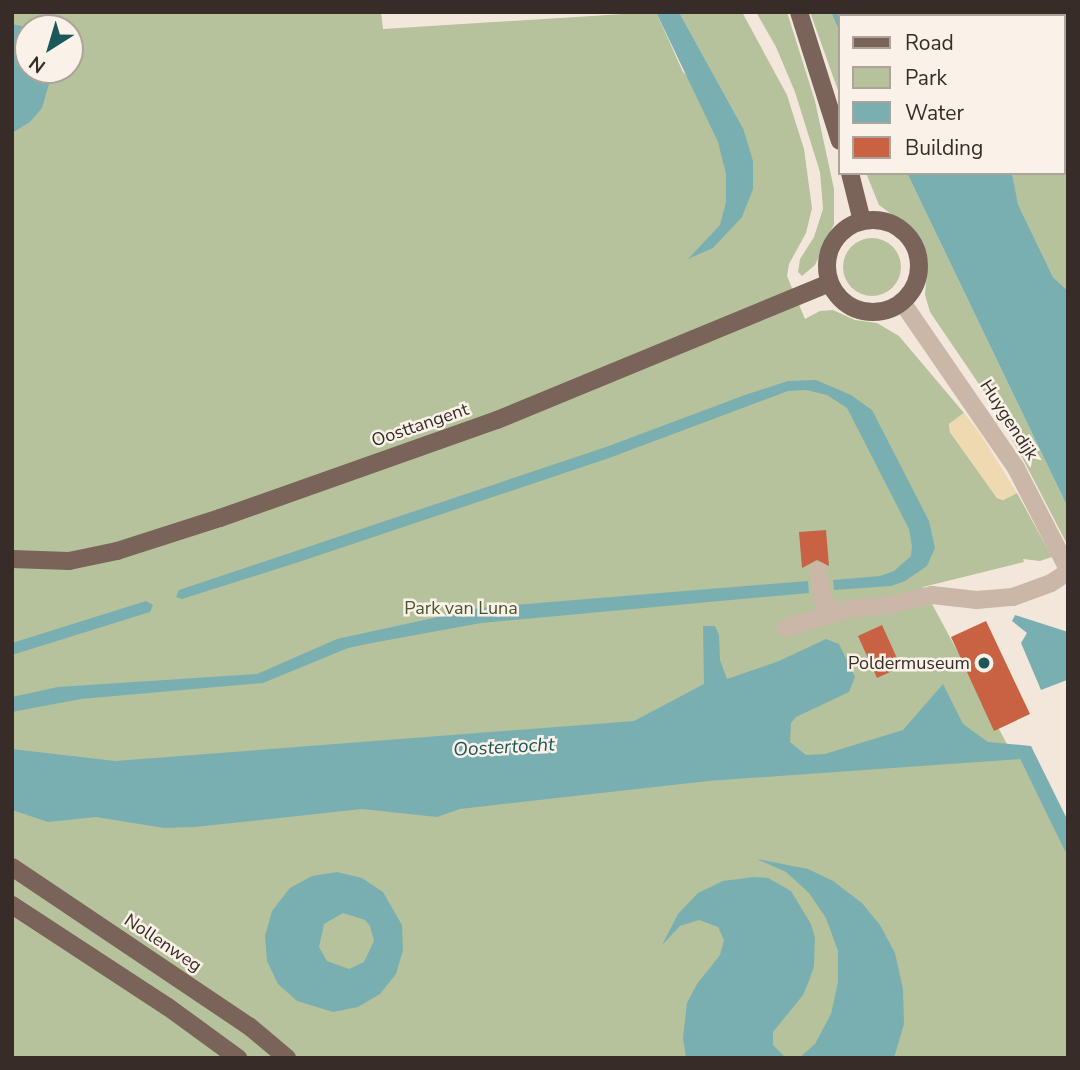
<!DOCTYPE html>
<style>
body{margin:0}
#map{position:relative;width:1080px;height:1070px;overflow:hidden;background:#f3e7dc;font-family:"Nunito Sans",sans-serif}
div>[style]{position:absolute}
[style*='--x']{left:calc(var(--x)*1px);top:calc(var(--y)*1px);width:calc(var(--w)*1px);rotate:calc(var(--a)*1deg)}
.green>*{inset:0;background:#b6c29b}
.round{border-radius:50%}
.sand>*{inset:0;background:#efd9b1}
.water>*{inset:0;background:#7aafb1}
.building>*{inset:0;background:#c96143}
.minor>*{height:18px;margin:-9px;padding:0 9px;transform-origin:9px;border-radius:9px;background:#cbb7a7}
.major>*{height:18px;margin:-9px;padding:0 9px;transform-origin:9px;border-radius:9px;background:#7a6358}
.major>.ring{margin:-9px;padding:0;box-sizing:content-box;background:none;border:18px solid #7a6358;border-radius:50%}
.dots>*{width:19px;height:19px;translate:-50% -50%;box-sizing:border-box;border:4px solid #faf2e8;border-radius:50%}
span{translate:-50% -50%;white-space:nowrap;text-align:center;line-height:1.15;-webkit-text-stroke:5px #faf2e8;paint-order:stroke}
.street-label{font-size:18px;color:#372c28}
.park-label{font-size:18px;color:#47562b}
.poi-label{font-size:18px;color:#372c28}
.right{translate:-100% -50%;text-align:right}
.water-label{font-size:19px;color:#1c575a;font-style:italic}
.frame{position:absolute;inset:0;border:14px solid #372c28;pointer-events:none}
.legend{position:absolute;left:838px;top:14px;width:228px;height:161px;box-sizing:border-box;background:#faf2e8;border:2px solid #aca39b;margin:0;padding:9px 12px;list-style:none;font-size:21px;color:#372c28}
.legend li{display:flex;align-items:center;gap:14px;height:35px}
.legend b{width:35px;border:2px solid #aca39b}
.north{position:absolute;left:14px;top:14px;width:70px;height:70px;box-sizing:border-box;background:#faf2e8;border:2px solid #aca39b;border-radius:50%;rotate:217deg;font-size:19px;font-weight:700;line-height:28px;text-align:center;color:#372c28}
.north::after{content:'';display:block;margin:auto;width:24px;height:32px;background:#1c575a;clip-path:polygon(50% 0,100% 100%,50% 72%,0 100%)}
</style>
<div id="map">
<div class="green">
<i style="clip-path:polygon(evenodd,12px 12px,381px 12px,383px 29px,656px 12px,683px 72px,743px 128px,679px 12px,742px 12px,787px 95px,804px 149px,812px 208px,806px 233px,789px 264px,787px 276px,805px 319px,820px 311px,833px 310px,855px 320px,877px 323px,899px 336px,964px 413px,949px 424px,950px 432px,997px 498px,1003px 500px,1017px 493px,1052px 557px,1040px 561px,1023px 559px,1024px 562px,923px 587px,1015px 759px,1020px 759px,1068px 855px,1068px 1058px,12px 1058px,12px 12px,28px 28px,70px 28px,70px 70px,28px 70px,28px 28px)"></i>
<i style="clip-path:polygon(756px 12px,787px 12px,815px 101px,834px 189px,834px 224px,815px 265px,802px 276px,798px 272px,800px 259px,814px 237px,823px 209px,820px 172px,795px 92px,776px 47px)"></i>
<i style="clip-path:polygon(810px 12px,831px 12px,840px 33px,840px 96px)"></i>
<i style="clip-path:polygon(977px 12px,1068px 12px,1068px 291px,1053px 277px,1017px 205px,1012px 173px,1064px 173px,1064px 16px,978px 16px)"></i>
<i style="clip-path:polygon(866px 173px,907px 173px,1068px 508px,1068px 546px,1023px 459px,985px 393px,930px 312px,925px 295px,928px 261px,920px 240px,914px 231px,879px 205px)"></i>
<i class="round" style="left:843px;top:238px;width:58px;height:58px"></i>
</div>
<div class="sand">
<i style="clip-path:polygon(964px 413px,979px 432px,1017px 493px,1003px 500px,997px 498px,950px 432px,949px 424px)"></i>
</div>
<div class="water">
<i style="clip-path:polygon(656px 12px,679px 12px,743px 128px,753px 161px,753px 189px,742px 217px,713px 248px,688px 259px,720px 225px,726px 202px,726px 174px,718px 142px)"></i>
<i style="clip-path:polygon(831px 12px,977px 12px,978px 16px,840px 16px,840px 33px)"></i>
<i style="clip-path:polygon(12px 24px,31px 28px,28px 28px,28px 70px,53px 70px,42px 108px,30px 122px,12px 133px)"></i>
<i style="clip-path:polygon(907px 173px,1012px 173px,1018px 205px,1053px 277px,1068px 291px,1068px 508px)"></i>
<i style="clip-path:polygon(816px 380px,851px 395px,872px 410px,929px 521px,935px 548px,927px 566px,905px 581px,891px 586px,834px 590px,833px 580px,880px 576px,894px 571px,911px 556px,912px 546px,909px 529px,847px 408px,827px 395px,806px 390px,788px 391px,609px 458px,299px 562px,182px 599px,176px 597px,179px 590px,606px 447px,745px 395px,788px 381px)"></i>
<i style="clip-path:polygon(808px 581px,809px 593px,481px 623px,372px 643px,348px 648px,263px 683px,81px 699px,12px 712px,12px 697px,58px 687px,257px 674px,337px 639px,479px 608px)"></i>
<i style="clip-path:polygon(146px 601px,153px 605px,150px 612px,12px 655px,12px 643px)"></i>
<i style="clip-path:polygon(1015px 615px,1068px 632px,1067px 680px,1041px 690px,1021px 643px,1027px 633px,1012px 621px)"></i>
<i style="clip-path:polygon(703px 626px,715px 626px,719px 635px,720px 660px,727px 679px,779px 661px,826px 639px,839px 644px,855px 677px,849px 692px,796px 717px,791px 723px,790px 742px,806px 755px,825px 754px,903px 730px,943px 684px,963px 724px,988px 742px,1031px 746px,1068px 821px,1068px 850px,1065px 851px,1020px 759px,708px 781px,460px 809px,437px 817px,362px 809px,195px 827px,164px 828px,96px 817px,48px 822px,12px 810px,12px 749px,115px 761px,634px 721px,704px 684px)"></i>
<i style="clip-path:polygon(757px 859px,808px 869px,833px 881px,862px 903px,880px 925px,895px 953px,903px 989px,904px 1024px,894px 1058px,799px 1058px,815px 1044px,831px 1014px,838px 982px,838px 951px,826px 918px,809px 893px,786px 872px)"></i>
<i style="clip-path:polygon(evenodd,337px 872px,362px 878px,383px 892px,402px 925px,403px 950px,396px 974px,380px 994px,358px 1007px,333px 1012px,297px 1001px,278px 984px,267px 961px,265px 936px,272px 911px,290px 888px,312px 876px,337px 872px,343px 913px,365px 920px,370px 926px,374px 941px,364px 962px,349px 969px,327px 961px,319px 947px,324px 924px,343px 913px)"></i>
<i style="clip-path:polygon(754px 877px,768px 878px,791px 891px,811px 924px,815px 938px,814px 966px,809px 981px,803px 995px,773px 1032px,773px 1045px,786px 1058px,686px 1058px,683px 1038px,687px 1003px,697px 984px,720px 955px,724px 940px,718px 927px,699px 920px,680px 926px,662px 945px,678px 914px,698px 893px,723px 881px)"></i>
</div>
<div class="building">
<i style="clip-path:polygon(826px 530px,829px 566px,817px 560px,802px 568px,799px 532px)"></i>
<i style="clip-path:polygon(986px 621px,1030px 714px,994px 731px,951px 637px)"></i>
<i style="clip-path:polygon(882px 625px,901px 667px,877px 678px,858px 636px)"></i>
</div>
<div class="minor">
<i style="--x:902;--y:302;--w:201;--a:55.5"></i>
<i style="--x:1016;--y:468;--w:114;--a:62.8"></i>
<i style="--x:818;--y:571;--w:29;--a:80"></i>
<i style="--x:823;--y:600;--w:17;--a:54"></i>
<i style="--x:785;--y:628;--w:66;--a:-16.8"></i>
<i style="--x:848;--y:609;--w:38;--a:-5"></i>
<i style="--x:886;--y:606;--w:47;--a:-13.4"></i>
<i style="--x:932;--y:595;--w:45;--a:6.3"></i>
<i style="--x:977;--y:600;--w:36;--a:-5"></i>
<i style="--x:1013;--y:597;--w:40;--a:-20.2"></i>
<i style="--x:1051;--y:583;--w:20;--a:-33"></i>
</div>
<div class="major">
<i style="--x:799;--y:12;--w:135;--a:72.4"></i>
<i style="--x:850;--y:173;--w:49;--a:76"></i>
<i class="ring" style="left:827px;top:220px;width:74px;height:74px"></i>
<i style="--x:12;--y:559;--w:57;--a:2"></i>
<i style="--x:69;--y:561;--w:49;--a:-11.8"></i>
<i style="--x:117;--y:551;--w:108;--a:-17.8"></i>
<i style="--x:220;--y:518;--w:294;--a:-19.5"></i>
<i style="--x:497;--y:420;--w:360;--a:-22.4"></i>
<i style="--x:12;--y:867;--w:285;--a:33.9"></i>
<i style="--x:249;--y:1026;--w:50;--a:40.1"></i>
<i style="--x:12;--y:905;--w:186;--a:33.2"></i>
<i style="--x:168;--y:1007;--w:87;--a:36.1"></i>
</div>
<div class="dots">
<i style="left:984px;top:663px;background:#1c575a"></i>
</div>
<div class="street-label">
<span style="left:1009px;top:420px;rotate:57deg">Huygendijk</span>
<span style="left:420px;top:425px;rotate:-19deg">Oosttangent</span>
<span style="left:163px;top:943px;rotate:34deg">Nollenweg</span>
</div>
<div class="park-label">
<span style="left:461px;top:608px">Park van Luna</span>
</div>
<div class="poi-label">
<span class="right" style="left:970px;top:663px">Poldermuseum</span>
</div>
<div class="water-label">
<span style="left:504px;top:748px;rotate:-3deg">Oostertocht</span>
</div>
<div class="frame"></div>
<ul class="legend">
<li><b style="height:9px;background:#7a6358"></b>Road</li>
<li><b style="height:19px;background:#b6c29b"></b>Park</li>
<li><b style="height:19px;background:#7aafb1"></b>Water</li>
<li><b style="height:19px;background:#c96143"></b>Building</li>
</ul>
<div class="north">N</div>
</div>
